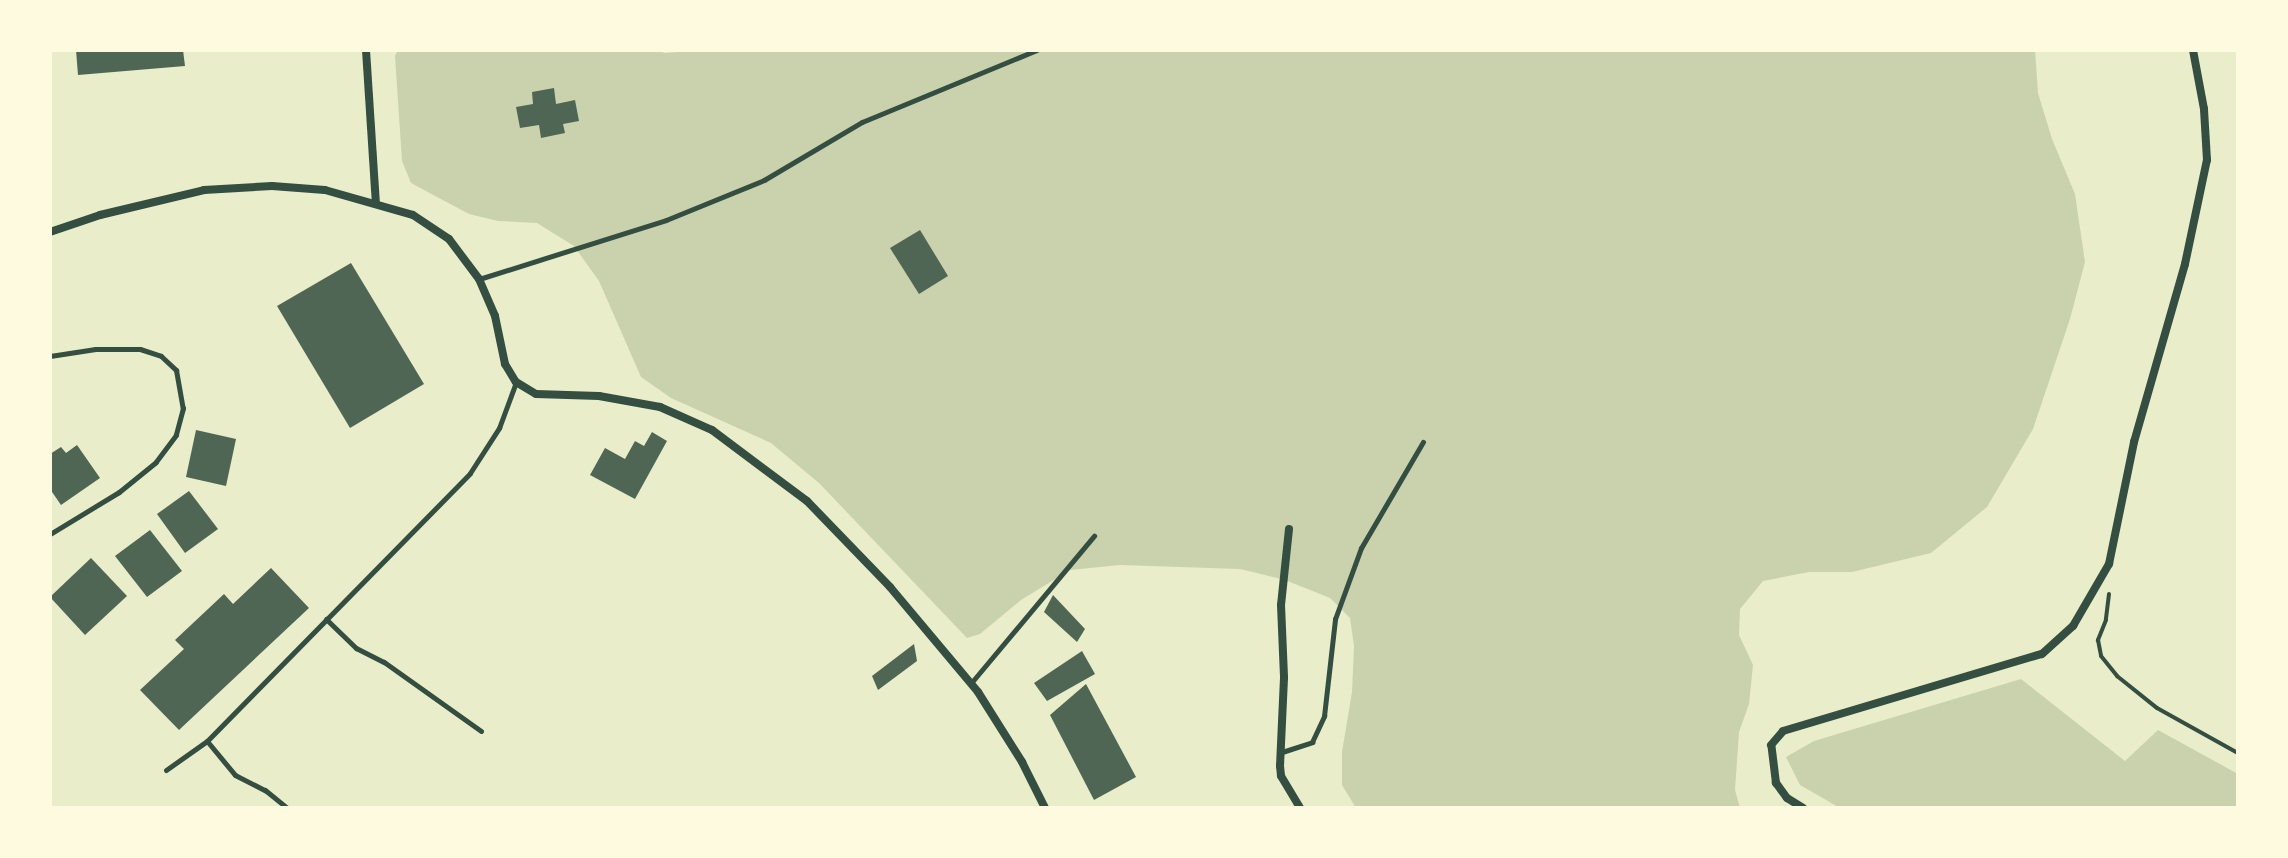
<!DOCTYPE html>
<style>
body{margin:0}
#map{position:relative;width:2288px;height:858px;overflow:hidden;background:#e9edc9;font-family:Ubuntu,sans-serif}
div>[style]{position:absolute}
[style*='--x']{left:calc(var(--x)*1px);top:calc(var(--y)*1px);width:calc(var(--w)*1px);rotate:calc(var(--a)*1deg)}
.green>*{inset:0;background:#cad2ad}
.building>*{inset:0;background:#4f6655}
.path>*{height:4px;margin:-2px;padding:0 2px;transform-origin:2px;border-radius:2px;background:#344e41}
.service>*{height:5px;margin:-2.5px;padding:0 2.5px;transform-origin:2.5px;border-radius:2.5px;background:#344e41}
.minor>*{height:8px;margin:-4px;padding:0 4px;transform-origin:4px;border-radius:4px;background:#344e41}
span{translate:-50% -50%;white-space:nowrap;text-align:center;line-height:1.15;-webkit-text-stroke:6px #fefae0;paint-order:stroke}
.frame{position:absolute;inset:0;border:52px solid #fefae0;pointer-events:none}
</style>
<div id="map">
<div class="green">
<i style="clip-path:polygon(398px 50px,656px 50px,665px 53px,702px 50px,2035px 50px,2038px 93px,2052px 139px,2075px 194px,2085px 262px,2070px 319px,2033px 429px,1987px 507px,1931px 553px,1852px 572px,1809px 572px,1763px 581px,1740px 609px,1739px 635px,1753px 665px,1749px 704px,1739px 732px,1735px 790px,1740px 808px,1356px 808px,1342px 785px,1342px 752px,1352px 692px,1354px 646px,1350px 618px,1330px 598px,1285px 580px,1240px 569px,1120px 565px,1070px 570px,1021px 600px,980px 634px,967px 638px,819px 483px,771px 443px,671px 398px,641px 377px,599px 281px,574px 246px,537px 223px,498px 221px,469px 214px,411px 183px,402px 161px,395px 56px)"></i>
<i style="clip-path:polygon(2021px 679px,2125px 761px,2158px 730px,2238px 774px,2238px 808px,1840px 808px,1800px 785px,1786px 757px,1814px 741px)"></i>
</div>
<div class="building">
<i style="clip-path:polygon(76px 50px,183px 50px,185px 66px,78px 75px)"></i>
<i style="clip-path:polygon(554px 88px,556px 104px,575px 100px,579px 121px,563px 124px,565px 133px,541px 138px,539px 125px,520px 128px,516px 107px,533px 104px,532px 92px)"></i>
<i style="clip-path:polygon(920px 230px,948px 276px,919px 294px,890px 248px)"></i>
<i style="clip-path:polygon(351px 263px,424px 384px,350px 428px,277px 306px)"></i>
<i style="clip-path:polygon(196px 430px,236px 439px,226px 486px,186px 477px)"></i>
<i style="clip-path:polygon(652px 432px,667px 441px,635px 499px,590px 475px,605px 448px,625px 459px,635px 441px,644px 446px)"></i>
<i style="clip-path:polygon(77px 445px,100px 478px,61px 505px,50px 489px,50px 454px,61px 447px,66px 453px)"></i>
<i style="clip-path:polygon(189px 491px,218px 529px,185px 553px,157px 514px)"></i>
<i style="clip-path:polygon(150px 530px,182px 571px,147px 597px,115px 556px)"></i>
<i style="clip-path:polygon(91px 558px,127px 596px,85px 635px,50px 597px)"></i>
<i style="clip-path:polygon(271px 568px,309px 608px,179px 730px,140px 690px,184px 649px,175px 640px,224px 594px,233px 604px)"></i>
<i style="clip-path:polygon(1053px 595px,1085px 629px,1077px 642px,1044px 612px)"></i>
<i style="clip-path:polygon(914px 644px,917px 661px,878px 690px,872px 676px)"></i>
<i style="clip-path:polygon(1082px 651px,1095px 674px,1047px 701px,1034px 683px)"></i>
<i style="clip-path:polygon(1086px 684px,1136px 777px,1094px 800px,1050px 715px)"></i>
</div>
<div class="path">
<i style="--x:2109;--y:594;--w:26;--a:97"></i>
<i style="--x:2106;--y:620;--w:22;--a:112"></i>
<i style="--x:2098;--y:640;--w:16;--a:79"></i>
<i style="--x:2101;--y:656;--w:26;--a:51"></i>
<i style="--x:2117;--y:676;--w:51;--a:38.7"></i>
<i style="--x:2157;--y:708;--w:93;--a:29.1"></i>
</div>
<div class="service">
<i style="--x:479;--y:279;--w:196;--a:-17.5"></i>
<i style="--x:666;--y:220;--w:106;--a:-22.2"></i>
<i style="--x:764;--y:180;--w:114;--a:-30.6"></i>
<i style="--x:862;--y:122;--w:189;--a:-22.4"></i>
<i style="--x:50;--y:356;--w:46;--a:-8.8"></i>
<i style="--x:95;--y:349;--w:45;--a:0"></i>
<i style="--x:140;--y:349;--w:22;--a:18"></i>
<i style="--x:161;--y:356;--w:21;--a:43"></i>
<i style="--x:176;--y:370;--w:39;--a:80"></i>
<i style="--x:183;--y:408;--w:28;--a:105"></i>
<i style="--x:176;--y:435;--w:34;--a:127"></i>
<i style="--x:156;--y:462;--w:48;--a:141"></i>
<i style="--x:119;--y:492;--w:81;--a:148.7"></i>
<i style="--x:326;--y:619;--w:42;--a:44"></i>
<i style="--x:356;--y:648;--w:31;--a:27"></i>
<i style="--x:384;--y:662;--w:119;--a:35.4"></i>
<i style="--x:971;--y:683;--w:192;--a:-50.1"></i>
<i style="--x:207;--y:741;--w:44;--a:50.5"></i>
<i style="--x:235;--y:775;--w:34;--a:27"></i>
<i style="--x:265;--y:790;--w:28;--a:39"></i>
<i style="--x:1282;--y:752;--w:32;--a:-18"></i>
<i style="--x:1312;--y:742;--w:29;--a:-65"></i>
<i style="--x:1324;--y:716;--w:98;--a:-83.5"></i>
<i style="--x:1335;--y:619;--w:76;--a:-69.9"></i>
<i style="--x:1361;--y:548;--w:123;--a:-59.7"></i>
<i style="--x:166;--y:770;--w:50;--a:-35.3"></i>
<i style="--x:207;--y:741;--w:375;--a:-45.5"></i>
<i style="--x:470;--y:473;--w:54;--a:-57.2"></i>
<i style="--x:499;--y:428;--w:49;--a:-69.7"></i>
</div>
<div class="minor">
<i style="--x:366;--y:50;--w:153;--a:86.3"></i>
<i style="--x:50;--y:232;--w:53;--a:-18.8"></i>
<i style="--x:100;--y:215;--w:107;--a:-13.5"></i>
<i style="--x:204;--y:190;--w:68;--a:-3.4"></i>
<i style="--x:272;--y:186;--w:53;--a:4.3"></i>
<i style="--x:325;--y:190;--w:91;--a:15.9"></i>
<i style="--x:413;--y:215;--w:43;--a:33.7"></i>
<i style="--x:449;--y:239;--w:50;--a:53.1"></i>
<i style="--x:479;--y:279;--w:40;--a:66.6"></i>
<i style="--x:495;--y:316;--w:49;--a:78.2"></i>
<i style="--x:505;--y:364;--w:21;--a:59"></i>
<i style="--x:516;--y:382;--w:23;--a:31"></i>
<i style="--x:536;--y:394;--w:63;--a:1.8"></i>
<i style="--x:599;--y:396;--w:62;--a:10.2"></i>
<i style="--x:660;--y:407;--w:57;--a:23.9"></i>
<i style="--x:712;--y:430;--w:119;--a:36.8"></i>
<i style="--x:807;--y:501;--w:120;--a:46"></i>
<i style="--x:890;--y:587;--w:137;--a:50"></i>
<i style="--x:978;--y:692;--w:83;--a:57.8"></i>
<i style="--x:1022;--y:762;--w:51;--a:63.4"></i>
<i style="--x:1289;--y:529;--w:76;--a:96"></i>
<i style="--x:1281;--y:605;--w:73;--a:87.6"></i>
<i style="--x:1284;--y:678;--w:88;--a:92.6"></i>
<i style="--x:1280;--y:766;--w:10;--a:84"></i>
<i style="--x:1281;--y:776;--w:37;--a:59"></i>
<i style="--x:1803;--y:808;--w:19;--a:-148"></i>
<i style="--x:1787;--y:798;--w:19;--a:-126"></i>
<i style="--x:1776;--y:783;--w:38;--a:-97"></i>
<i style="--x:1771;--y:745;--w:18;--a:-49"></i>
<i style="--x:1783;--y:731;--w:270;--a:-16.6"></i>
<i style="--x:2042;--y:654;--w:42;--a:-42.1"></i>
<i style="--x:2073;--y:626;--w:72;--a:-59.9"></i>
<i style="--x:2109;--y:564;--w:125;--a:-78.4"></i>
<i style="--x:2134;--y:442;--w:185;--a:-74"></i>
<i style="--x:2185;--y:264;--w:106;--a:-78.1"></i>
<i style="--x:2207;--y:160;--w:51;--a:-93.4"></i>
<i style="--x:2204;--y:109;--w:60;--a:-100.6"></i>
</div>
<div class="frame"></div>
</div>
